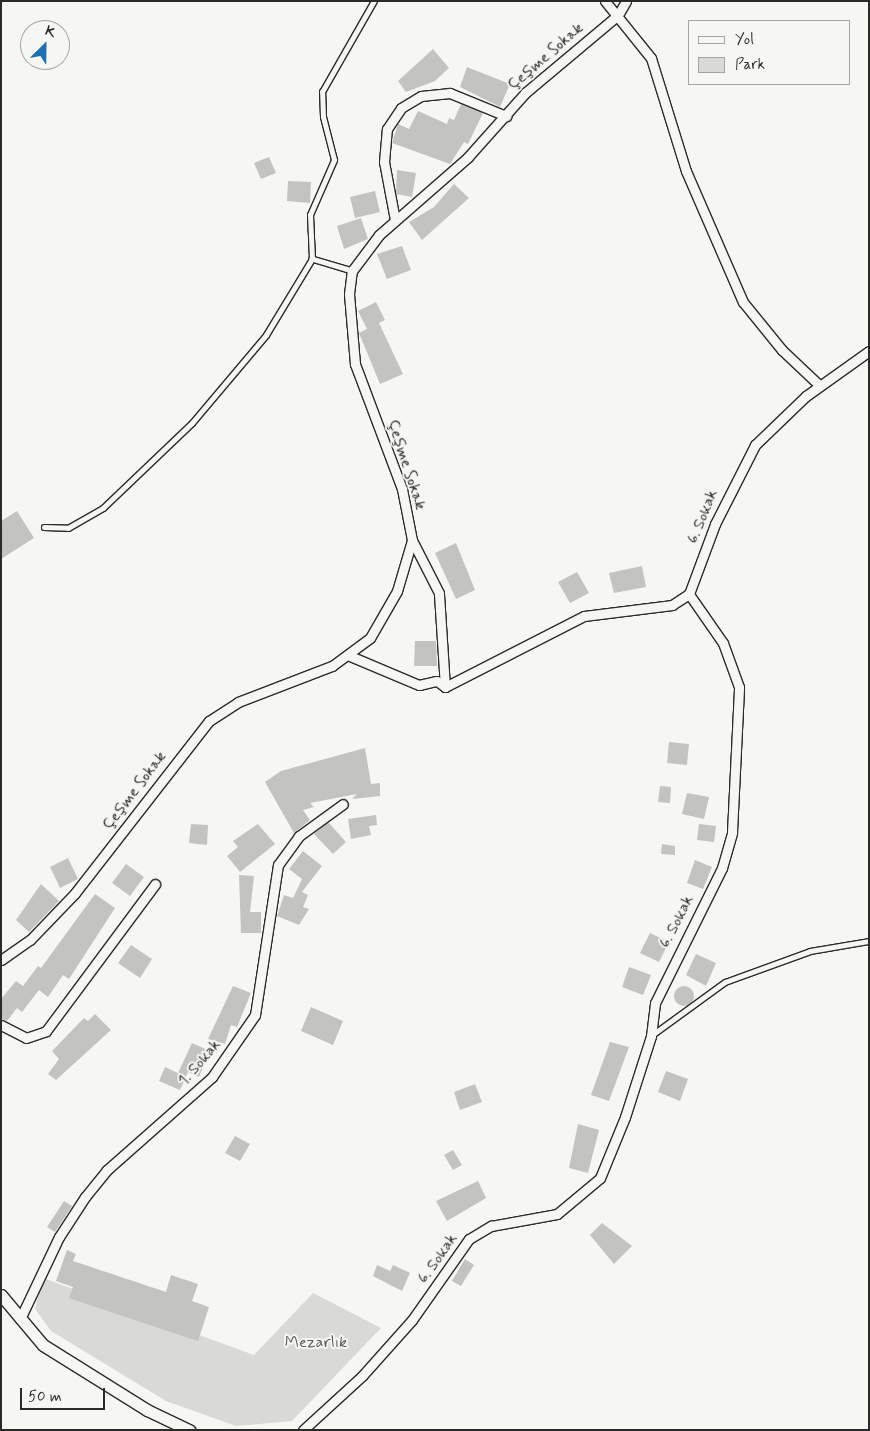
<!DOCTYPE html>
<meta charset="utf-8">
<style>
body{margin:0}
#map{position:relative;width:870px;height:1431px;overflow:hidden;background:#f6f6f2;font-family:Mynerve,sans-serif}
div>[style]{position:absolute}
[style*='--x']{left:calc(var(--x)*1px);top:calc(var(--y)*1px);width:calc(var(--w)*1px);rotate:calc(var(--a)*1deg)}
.green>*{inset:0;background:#d9d9d5}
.building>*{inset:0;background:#c3c3c0}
.round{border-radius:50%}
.roads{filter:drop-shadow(1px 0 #2b2b2b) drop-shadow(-1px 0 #2b2b2b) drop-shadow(0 1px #2b2b2b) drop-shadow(0 -1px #2b2b2b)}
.service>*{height:4.5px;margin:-2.25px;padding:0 2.25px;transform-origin:2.25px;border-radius:2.25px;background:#f6f6f2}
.minor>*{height:9px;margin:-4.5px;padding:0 4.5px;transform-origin:4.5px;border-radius:4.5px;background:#f6f6f2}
.tertiary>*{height:11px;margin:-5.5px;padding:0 5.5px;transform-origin:5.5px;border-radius:5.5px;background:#f6f6f2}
span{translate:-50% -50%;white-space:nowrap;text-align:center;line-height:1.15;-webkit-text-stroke:4px #f6f6f2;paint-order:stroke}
.street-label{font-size:16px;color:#2b2b2b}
.park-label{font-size:16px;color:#565656}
.frame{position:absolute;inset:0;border:2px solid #2b2b2b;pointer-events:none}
.legend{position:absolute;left:688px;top:20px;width:162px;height:65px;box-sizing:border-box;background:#f6f6f2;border:1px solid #a5a5a2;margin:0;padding:6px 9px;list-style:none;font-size:15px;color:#2b2b2b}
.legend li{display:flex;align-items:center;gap:10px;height:25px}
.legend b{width:25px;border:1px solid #a5a5a2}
.north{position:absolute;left:20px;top:20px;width:50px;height:50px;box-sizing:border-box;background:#f6f6f2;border:1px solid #a5a5a2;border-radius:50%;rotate:23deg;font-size:14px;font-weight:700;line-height:20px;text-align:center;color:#2b2b2b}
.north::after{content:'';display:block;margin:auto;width:18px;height:22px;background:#1f6fb2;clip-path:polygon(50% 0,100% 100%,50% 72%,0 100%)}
.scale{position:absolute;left:20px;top:1388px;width:85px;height:22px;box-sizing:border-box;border:2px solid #2b2b2b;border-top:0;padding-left:6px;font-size:15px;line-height:18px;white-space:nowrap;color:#2b2b2b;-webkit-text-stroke:4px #f6f6f2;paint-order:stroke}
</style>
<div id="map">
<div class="green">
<i style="clip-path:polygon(43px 1278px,254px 1355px,313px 1293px,381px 1328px,292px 1421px,236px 1426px,166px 1401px,51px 1331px,35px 1309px)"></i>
</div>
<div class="building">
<i style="clip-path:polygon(433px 49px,449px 68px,435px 81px,406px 92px,398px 81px)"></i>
<i style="clip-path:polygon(467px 67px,510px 84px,500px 107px,460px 87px)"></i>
<i style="clip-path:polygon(461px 104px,483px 113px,468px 144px,464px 142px,450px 164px,392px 143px,398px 124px,409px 129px,418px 111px,447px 124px,449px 118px,454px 120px)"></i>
<i style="clip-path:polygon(269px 157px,276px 173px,261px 179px,254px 163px)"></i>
<i style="clip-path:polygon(397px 170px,416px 173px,412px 197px,396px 194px)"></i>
<i style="clip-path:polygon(288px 181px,311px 182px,310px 203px,287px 201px)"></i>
<i style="clip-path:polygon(454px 184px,469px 198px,422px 240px,409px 222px,434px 207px)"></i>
<i style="clip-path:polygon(375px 191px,380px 212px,355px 218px,350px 197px)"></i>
<i style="clip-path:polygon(361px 218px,368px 239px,344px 249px,337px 226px)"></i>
<i style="clip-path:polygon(402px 246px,411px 270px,387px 279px,377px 254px)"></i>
<i style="clip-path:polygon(376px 302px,385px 320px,379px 323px,403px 374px,380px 384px,359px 333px,367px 329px,358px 311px)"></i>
<i style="clip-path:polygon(17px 511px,34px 538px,1px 559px,1px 521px)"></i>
<i style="clip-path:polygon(456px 543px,475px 590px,456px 599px,435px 553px)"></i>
<i style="clip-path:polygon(642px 566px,646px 587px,614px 593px,609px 573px)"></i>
<i style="clip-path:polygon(577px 572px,589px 593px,570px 603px,558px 582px)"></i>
<i style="clip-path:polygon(415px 641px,436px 641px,437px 666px,414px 666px)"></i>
<i style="clip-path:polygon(669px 742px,689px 744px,687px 765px,667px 763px)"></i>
<i style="clip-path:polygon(365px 748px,371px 784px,380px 783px,380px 796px,352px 799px,357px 794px,310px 803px,314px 807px,303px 810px,310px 820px,294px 833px,265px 782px,281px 771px)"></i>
<i style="clip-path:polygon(660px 786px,671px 787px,670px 803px,658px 802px)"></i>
<i style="clip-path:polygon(687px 793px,709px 797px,704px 819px,682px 814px)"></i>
<i style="clip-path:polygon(376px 815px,377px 825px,369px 826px,371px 835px,351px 839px,348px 819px)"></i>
<i style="clip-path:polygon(328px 822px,346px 842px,333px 854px,314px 834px)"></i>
<i style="clip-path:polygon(191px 824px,208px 825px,207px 845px,189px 843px)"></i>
<i style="clip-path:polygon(258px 824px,275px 844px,240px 872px,227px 856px,238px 847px,233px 841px)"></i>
<i style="clip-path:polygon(699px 824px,716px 826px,714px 842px,697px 840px)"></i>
<i style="clip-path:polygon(662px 844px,675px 846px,675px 855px,661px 854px)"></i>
<i style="clip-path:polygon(303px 851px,322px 866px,302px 892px,308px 895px,303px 907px,309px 909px,299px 925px,277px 916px,284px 895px,293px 898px,302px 879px,289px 869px)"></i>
<i style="clip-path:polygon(68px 858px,78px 879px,60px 888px,50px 867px)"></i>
<i style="clip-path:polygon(695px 860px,712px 867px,703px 889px,687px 883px)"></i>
<i style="clip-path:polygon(126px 864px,144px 877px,130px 896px,112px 883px)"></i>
<i style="clip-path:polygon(239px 875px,254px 876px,250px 912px,261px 912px,261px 933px,241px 933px)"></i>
<i style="clip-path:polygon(41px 884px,59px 901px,29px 932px,16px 920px)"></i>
<i style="clip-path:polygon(95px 894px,115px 908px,69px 979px,63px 975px,48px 997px,39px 990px,22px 1012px,17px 1008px,7px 1021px,1px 1019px,1px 999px,16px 981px,23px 986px,38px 966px,41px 968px)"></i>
<i style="clip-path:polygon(650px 933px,669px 942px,659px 962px,640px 953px)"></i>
<i style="clip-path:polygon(131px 945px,152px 959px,140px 978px,118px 963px)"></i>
<i style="clip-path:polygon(696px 954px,716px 963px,706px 986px,686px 975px)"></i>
<i style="clip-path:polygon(629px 967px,651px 975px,643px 995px,622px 987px)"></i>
<i class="round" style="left:674px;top:986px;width:20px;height:20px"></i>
<i style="clip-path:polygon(233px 986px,251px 993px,237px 1027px,231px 1025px,225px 1044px,208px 1039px)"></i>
<i style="clip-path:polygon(311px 1007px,343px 1021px,333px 1045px,301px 1031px)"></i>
<i style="clip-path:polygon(95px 1014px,111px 1030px,56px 1080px,48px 1074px,59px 1059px,52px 1051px,84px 1018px,88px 1021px)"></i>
<i style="clip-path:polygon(610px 1042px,629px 1047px,609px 1101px,591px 1095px)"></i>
<i style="clip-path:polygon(192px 1043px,210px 1051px,199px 1077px,188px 1072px,180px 1090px,159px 1081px,165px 1067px,178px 1073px)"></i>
<i style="clip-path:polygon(666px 1071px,688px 1079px,680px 1101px,658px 1092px)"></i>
<i style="clip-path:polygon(475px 1084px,482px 1102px,460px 1110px,454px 1092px)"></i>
<i style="clip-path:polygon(578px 1124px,599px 1130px,588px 1173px,569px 1168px)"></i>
<i style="clip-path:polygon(235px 1136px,250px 1144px,240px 1161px,225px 1153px)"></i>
<i style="clip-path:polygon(453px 1150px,462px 1165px,453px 1170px,444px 1155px)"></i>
<i style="clip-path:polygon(478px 1181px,486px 1198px,447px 1221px,436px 1201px)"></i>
<i style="clip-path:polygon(64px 1201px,72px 1206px,55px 1232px,47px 1227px)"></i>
<i style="clip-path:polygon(602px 1223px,632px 1246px,614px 1264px,590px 1235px)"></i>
<i style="clip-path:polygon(67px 1250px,76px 1254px,73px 1261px,166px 1292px,171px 1275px,198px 1284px,192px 1301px,209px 1307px,198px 1341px,69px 1298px,73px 1287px,56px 1281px)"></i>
<i style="clip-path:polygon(465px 1259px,474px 1265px,461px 1286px,452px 1281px)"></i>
<i style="clip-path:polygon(377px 1265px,390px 1271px,393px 1265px,410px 1273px,402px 1291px,373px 1276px)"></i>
</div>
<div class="roads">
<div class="service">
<i style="--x:352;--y:271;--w:42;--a:-163.3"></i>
<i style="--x:312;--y:259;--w:44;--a:-92.6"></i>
<i style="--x:310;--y:215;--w:60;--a:-66.4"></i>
<i style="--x:334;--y:160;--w:44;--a:-104.3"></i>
<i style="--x:323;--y:117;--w:25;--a:-92"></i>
<i style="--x:322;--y:92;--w:105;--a:-60.3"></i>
<i style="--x:44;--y:527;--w:24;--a:2"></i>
<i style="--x:68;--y:528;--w:40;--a:-29.7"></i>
<i style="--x:103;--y:508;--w:123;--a:-43.7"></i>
<i style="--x:192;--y:423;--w:115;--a:-49.9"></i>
<i style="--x:266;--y:335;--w:89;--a:-58.8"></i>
<i style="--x:652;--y:1035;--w:90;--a:-36"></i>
<i style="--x:725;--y:982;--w:90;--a:-20"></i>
<i style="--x:810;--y:951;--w:60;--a:-9.6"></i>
</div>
<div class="minor">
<i style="--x:605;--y:1;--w:73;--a:51.1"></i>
<i style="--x:651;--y:58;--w:118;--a:72.8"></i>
<i style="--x:686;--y:171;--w:143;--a:66.5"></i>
<i style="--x:743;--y:302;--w:62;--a:50.9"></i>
<i style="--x:782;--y:350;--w:51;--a:43.4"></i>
<i style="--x:395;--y:220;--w:59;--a:-100.7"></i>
<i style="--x:384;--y:162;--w:33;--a:-85"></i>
<i style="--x:387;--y:129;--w:25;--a:-56"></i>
<i style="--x:401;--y:108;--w:23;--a:-31"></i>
<i style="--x:421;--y:96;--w:29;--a:-6"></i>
<i style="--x:450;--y:93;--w:61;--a:22.3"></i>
<i style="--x:350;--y:656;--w:75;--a:22.8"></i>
<i style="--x:419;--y:685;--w:18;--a:-13"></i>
<i style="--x:437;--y:681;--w:10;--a:37"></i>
<i style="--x:445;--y:687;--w:94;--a:-93.7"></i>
<i style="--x:439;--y:593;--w:59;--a:-117"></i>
<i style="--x:445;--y:687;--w:156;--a:-27.1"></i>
<i style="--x:584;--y:616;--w:89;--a:-7.1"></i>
<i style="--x:672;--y:605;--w:20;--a:-33"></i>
<i style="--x:1;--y:960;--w:35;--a:-35"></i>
<i style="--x:30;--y:940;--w:65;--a:-46.2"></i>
<i style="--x:75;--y:893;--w:218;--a:-52.1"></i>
<i style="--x:209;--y:721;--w:35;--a:-33"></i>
<i style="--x:238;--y:702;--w:101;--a:-21"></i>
<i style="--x:332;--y:666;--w:47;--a:-36.4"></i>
<i style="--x:370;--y:638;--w:54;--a:-60.1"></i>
<i style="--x:397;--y:591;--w:53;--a:-73.6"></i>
<i style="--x:412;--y:540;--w:52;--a:-101.1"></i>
<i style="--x:402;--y:489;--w:134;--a:-110.6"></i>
<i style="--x:355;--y:364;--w:70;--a:-94.9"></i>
<i style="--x:349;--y:294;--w:23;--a:-83"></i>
<i style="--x:352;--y:271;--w:45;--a:-53.1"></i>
<i style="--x:379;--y:235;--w:118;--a:-41.2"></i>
<i style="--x:468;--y:157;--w:86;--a:-48.3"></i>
<i style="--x:525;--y:93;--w:121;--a:-40"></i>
<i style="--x:618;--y:15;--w:16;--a:-60"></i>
<i style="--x:1;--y:1025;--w:28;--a:27"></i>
<i style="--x:26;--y:1038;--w:21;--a:-19"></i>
<i style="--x:46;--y:1031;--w:183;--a:-53.4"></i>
<i style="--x:20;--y:1319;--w:91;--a:-64.6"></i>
<i style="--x:59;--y:1237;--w:48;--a:-57"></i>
<i style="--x:85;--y:1197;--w:35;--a:-51"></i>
<i style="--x:107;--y:1170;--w:140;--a:-41.5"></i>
<i style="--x:212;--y:1077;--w:75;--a:-55.3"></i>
<i style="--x:255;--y:1015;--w:152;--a:-81.3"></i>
<i style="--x:278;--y:865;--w:36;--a:-54"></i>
<i style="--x:299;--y:836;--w:54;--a:-36"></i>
<i style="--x:303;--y:1430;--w:80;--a:-42.5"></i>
<i style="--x:362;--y:1376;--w:75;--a:-48.2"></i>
<i style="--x:412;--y:1320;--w:99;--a:-54.9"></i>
<i style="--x:469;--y:1239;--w:26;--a:-31"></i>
<i style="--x:491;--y:1226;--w:67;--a:-10.3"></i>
<i style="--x:557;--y:1214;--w:56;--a:-39.9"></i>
<i style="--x:600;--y:1178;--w:66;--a:-67.7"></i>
<i style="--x:625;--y:1117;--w:85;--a:-72.2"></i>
<i style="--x:651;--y:1036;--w:33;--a:-83"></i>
<i style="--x:655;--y:1003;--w:151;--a:-63.6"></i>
<i style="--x:722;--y:868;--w:37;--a:-74"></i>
<i style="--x:732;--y:832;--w:145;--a:-87.2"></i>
<i style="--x:739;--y:687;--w:47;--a:-110"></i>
<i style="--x:723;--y:643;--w:60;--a:-124.8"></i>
<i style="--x:689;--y:594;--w:75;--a:-69.6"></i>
<i style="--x:715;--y:524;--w:89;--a:-63.1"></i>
<i style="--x:755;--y:445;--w:71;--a:-43.9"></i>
<i style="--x:806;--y:396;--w:77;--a:-35.5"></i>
</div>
<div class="tertiary">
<i style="--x:1;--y:1295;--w:65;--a:50"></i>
<i style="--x:43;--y:1345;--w:123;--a:32"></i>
<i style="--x:147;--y:1410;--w:47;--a:25.5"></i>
</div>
</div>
<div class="street-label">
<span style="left:546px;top:57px;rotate:-41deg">Çeşme Sokak</span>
<span style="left:406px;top:465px;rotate:72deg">Çeşme Sokak</span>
<span style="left:703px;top:517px;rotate:-68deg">6. Sokak</span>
<span style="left:135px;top:791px;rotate:-53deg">Çeşme Sokak</span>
<span style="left:677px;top:922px;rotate:-63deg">6. Sokak</span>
<span style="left:200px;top:1063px;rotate:-49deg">1. Sokak</span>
<span style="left:438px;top:1259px;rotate:-55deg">6. Sokak</span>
</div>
<div class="park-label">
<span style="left:316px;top:1343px">Mezarlık</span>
</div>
<div class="frame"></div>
<ul class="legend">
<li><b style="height:6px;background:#f6f6f2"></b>Yol</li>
<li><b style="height:14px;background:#d9d9d5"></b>Park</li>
</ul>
<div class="north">K</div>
<div class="scale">50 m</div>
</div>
